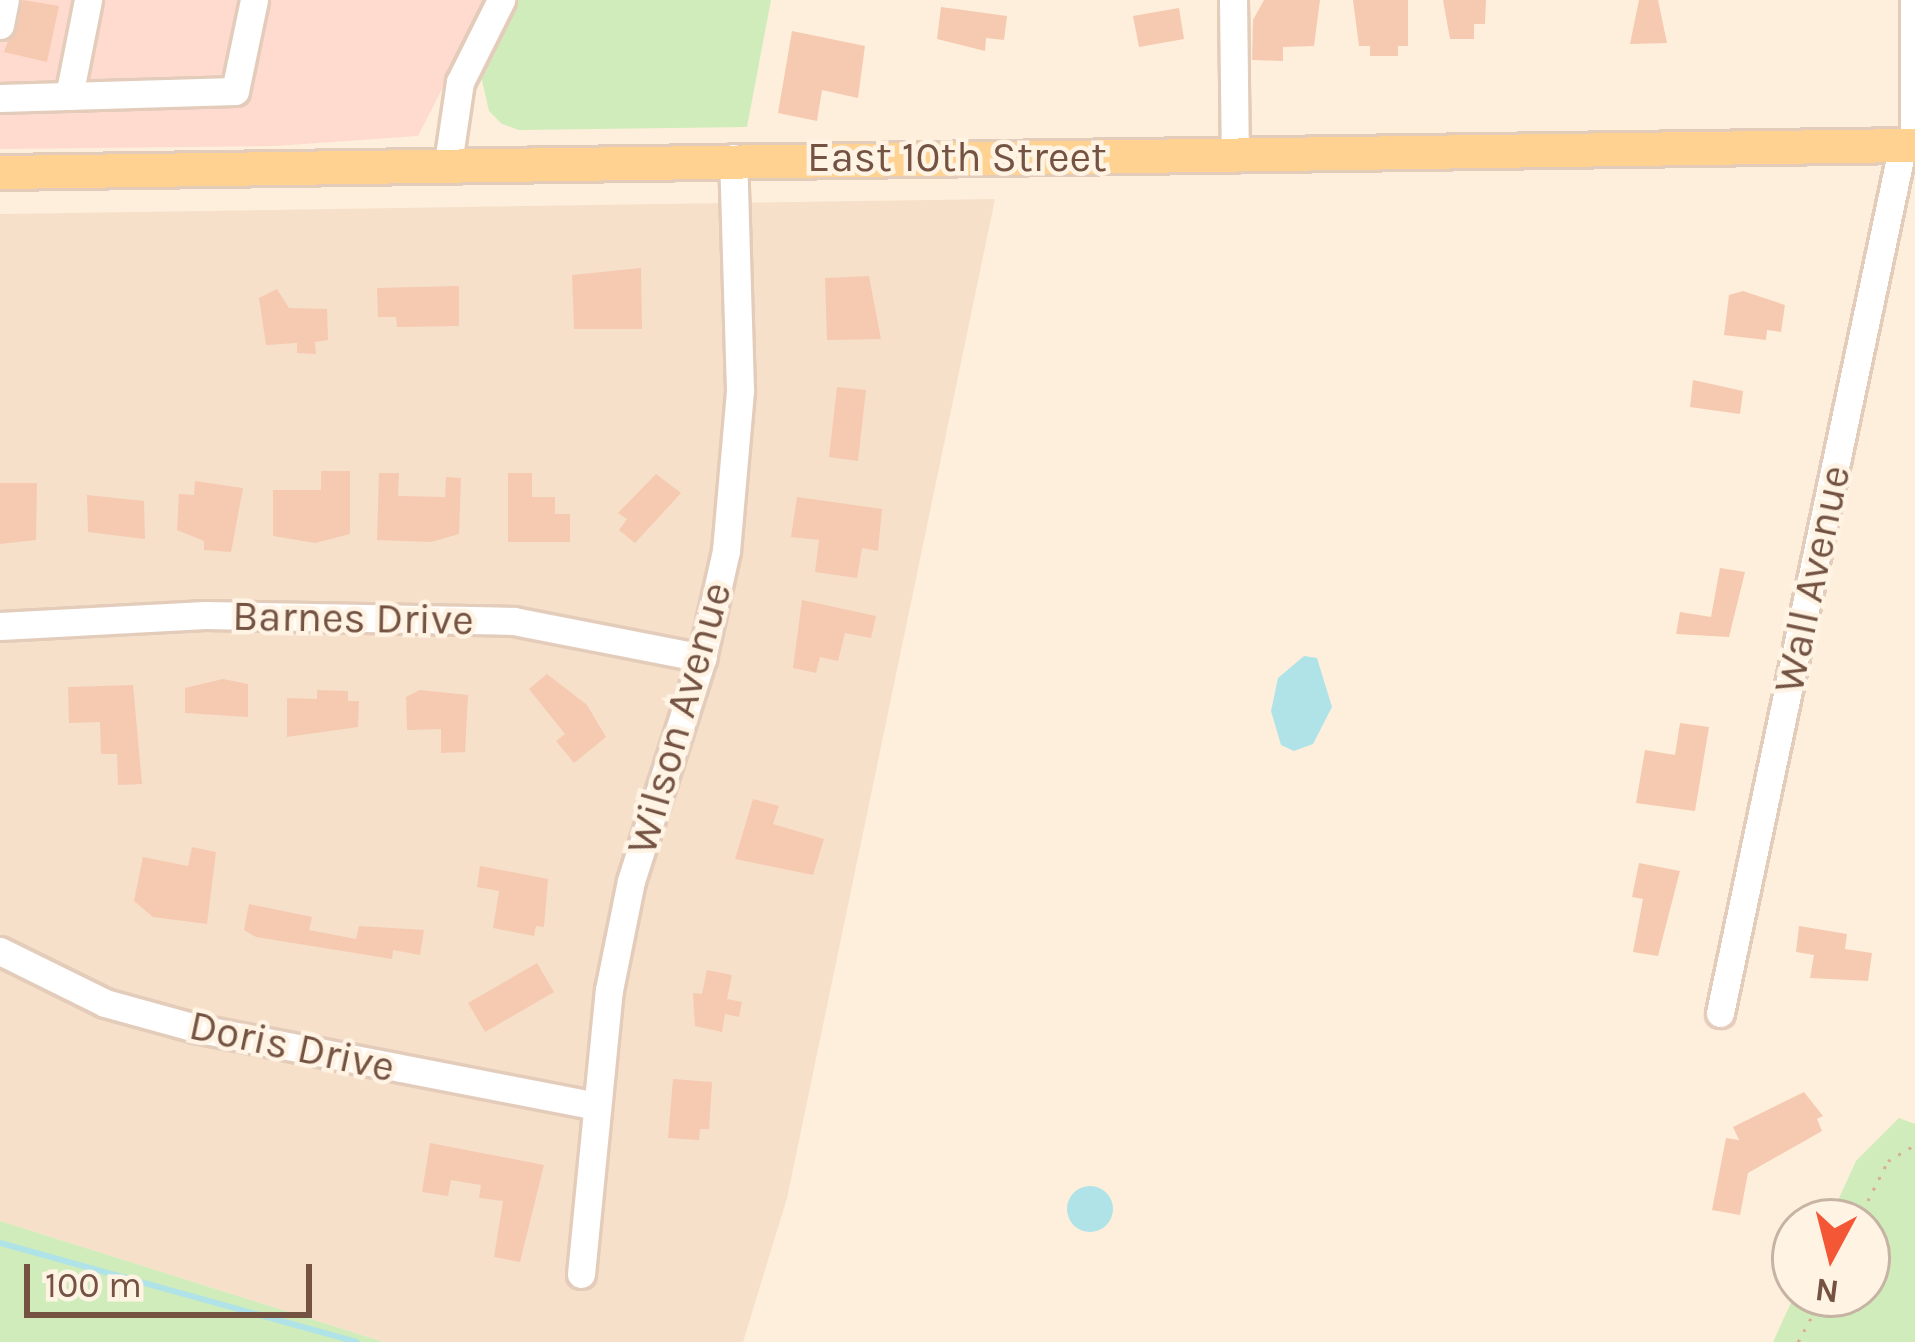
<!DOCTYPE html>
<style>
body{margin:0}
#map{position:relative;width:1915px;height:1342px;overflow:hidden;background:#feefdc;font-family:Karla,sans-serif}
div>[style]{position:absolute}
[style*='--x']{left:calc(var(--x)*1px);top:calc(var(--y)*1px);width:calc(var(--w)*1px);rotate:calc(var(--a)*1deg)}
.residential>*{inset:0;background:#f6e0ca}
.commercial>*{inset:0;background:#ffdbcf}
.green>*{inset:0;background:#d0ecba}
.water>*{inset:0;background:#afe3e8}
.round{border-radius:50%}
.stream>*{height:6px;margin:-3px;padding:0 3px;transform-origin:3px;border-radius:3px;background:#afe3e8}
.building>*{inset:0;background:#f6c9b1}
.path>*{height:3px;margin-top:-1.5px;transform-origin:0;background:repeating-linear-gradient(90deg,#daad95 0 3px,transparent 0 12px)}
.roads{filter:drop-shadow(3px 0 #e4ccbb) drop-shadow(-3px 0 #e4ccbb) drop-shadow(0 3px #e4ccbb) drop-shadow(0 -3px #e4ccbb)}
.minor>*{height:27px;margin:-13.5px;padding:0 13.5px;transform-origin:13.5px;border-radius:13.5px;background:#fff}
.major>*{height:33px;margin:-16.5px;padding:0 16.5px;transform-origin:16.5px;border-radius:16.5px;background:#ffd292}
span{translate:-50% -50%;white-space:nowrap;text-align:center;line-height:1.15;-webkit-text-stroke:9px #fff3e4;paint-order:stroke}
.street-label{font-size:42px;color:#745343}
.north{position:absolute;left:1771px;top:1198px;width:120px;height:120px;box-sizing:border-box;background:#fff3e4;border:3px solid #c7b3a4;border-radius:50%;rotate:187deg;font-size:33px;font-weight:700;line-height:48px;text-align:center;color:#745343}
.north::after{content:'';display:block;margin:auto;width:42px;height:54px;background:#f45735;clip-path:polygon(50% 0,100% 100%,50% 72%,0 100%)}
.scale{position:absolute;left:24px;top:1264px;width:288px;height:54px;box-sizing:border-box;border:6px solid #745343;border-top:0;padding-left:15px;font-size:36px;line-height:42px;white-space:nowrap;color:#745343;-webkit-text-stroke:9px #fff3e4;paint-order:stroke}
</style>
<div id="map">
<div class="residential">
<i style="clip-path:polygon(995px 199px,787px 1198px,743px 1342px,384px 1342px,0 1221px,0 214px)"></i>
</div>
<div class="commercial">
<i style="clip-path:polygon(0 0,488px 0,418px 136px,276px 146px,0 149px)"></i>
</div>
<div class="green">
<i style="clip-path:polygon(517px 0,771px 0,747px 127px,519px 130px,502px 124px,489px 111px,480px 72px)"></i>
<i style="clip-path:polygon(1899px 1118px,1915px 1124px,1915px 1342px,1773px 1342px,1795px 1294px,1867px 1294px,1867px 1222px,1828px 1222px,1856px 1161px)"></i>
<i style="clip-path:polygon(0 1221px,384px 1342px,0 1342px)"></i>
</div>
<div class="water">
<i style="clip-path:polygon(1304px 656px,1317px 658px,1332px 707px,1313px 744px,1294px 751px,1281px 745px,1271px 711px,1278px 678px)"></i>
<i class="round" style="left:1067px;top:1186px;width:46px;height:46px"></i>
</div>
<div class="stream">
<i style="--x:0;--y:1243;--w:370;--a:15.5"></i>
</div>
<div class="building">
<i style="clip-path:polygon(23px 0,59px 6px,47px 62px,4px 52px)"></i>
<i style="clip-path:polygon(1264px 0,1320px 0,1314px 46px,1283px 47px,1283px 61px,1252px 60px,1253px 20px)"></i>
<i style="clip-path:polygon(1353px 0,1408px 0,1408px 46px,1398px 46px,1398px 56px,1370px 56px,1370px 46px,1359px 46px)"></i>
<i style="clip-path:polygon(1443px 0,1486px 0,1485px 24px,1474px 24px,1474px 39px,1450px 39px)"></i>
<i style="clip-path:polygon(1639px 0,1658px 0,1667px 43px,1630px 44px)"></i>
<i style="clip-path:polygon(941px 7px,1007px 16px,1004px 40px,986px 38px,985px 51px,937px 39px)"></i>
<i style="clip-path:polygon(1179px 8px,1184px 39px,1139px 47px,1133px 16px)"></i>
<i style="clip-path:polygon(792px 31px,865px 46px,858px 98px,822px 90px,817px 121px,778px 113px)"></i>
<i style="clip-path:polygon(641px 268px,642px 329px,574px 329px,572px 275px)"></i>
<i style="clip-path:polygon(869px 276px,881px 339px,827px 340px,825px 278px)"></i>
<i style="clip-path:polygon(459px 286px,459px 326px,397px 327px,396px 317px,378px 317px,377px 288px)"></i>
<i style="clip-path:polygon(277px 289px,289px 308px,327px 309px,328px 340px,315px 342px,316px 354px,297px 353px,297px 343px,266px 345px,259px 298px)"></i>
<i style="clip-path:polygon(1743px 291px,1785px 305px,1781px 332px,1767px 330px,1766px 340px,1724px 335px,1729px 295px)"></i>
<i style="clip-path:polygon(1693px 380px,1743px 391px,1740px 414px,1690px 407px)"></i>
<i style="clip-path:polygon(837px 387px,866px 390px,858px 461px,829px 457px)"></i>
<i style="clip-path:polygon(321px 471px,350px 471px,350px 534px,315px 543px,273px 536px,273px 490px,321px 490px)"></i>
<i style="clip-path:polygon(379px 473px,399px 473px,398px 496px,445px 497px,446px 477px,461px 478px,459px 534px,431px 542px,377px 540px)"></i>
<i style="clip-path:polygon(508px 473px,532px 473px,532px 497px,555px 497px,555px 514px,570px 514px,570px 542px,508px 542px)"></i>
<i style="clip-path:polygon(656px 474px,681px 493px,635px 543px,619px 530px,627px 519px,618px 513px)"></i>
<i style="clip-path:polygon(195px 481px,243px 488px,231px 552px,204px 550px,204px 541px,177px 530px,179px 494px,194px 495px)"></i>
<i style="clip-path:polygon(0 483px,37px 483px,36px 540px,0 544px)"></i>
<i style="clip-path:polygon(87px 495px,144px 501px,145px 539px,88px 532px)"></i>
<i style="clip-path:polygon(797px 497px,882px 509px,878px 551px,862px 548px,857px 578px,815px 572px,819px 540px,791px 537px)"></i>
<i style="clip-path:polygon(1720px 568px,1745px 572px,1729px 637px,1676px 634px,1680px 612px,1711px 617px)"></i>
<i style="clip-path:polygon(802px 600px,876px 616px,871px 638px,845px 633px,838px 661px,820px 657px,816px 673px,793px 668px)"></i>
<i style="clip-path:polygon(547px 674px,587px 705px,606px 737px,574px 763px,556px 741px,565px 734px,529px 689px)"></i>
<i style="clip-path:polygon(223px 679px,248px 684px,248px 717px,185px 713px,185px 688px)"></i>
<i style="clip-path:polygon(133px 685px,142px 784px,118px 785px,117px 754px,101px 754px,100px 722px,69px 723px,68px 687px)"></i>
<i style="clip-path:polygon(317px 690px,348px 691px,348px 701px,359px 701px,358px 727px,287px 737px,287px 698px,317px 699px)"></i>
<i style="clip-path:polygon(420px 690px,468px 695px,465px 752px,441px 753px,441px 729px,407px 730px,406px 697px)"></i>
<i style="clip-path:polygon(1680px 723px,1709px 727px,1695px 811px,1636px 803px,1645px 750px,1675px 755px)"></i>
<i style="clip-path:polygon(753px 799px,779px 806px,773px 824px,824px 839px,813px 875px,735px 859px)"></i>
<i style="clip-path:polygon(192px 847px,216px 852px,207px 924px,153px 917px,134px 901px,143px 857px,188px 866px)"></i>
<i style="clip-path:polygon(1639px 863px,1680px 871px,1658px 956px,1633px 952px,1643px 899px,1632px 897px)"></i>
<i style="clip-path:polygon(480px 866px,548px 879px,544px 927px,536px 926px,534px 936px,493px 928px,499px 891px,477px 887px)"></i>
<i style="clip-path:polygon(249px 904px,312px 917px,309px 930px,356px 939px,359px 926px,424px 930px,420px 955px,393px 950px,392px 959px,256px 937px,244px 930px)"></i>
<i style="clip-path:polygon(1799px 926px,1847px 934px,1845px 949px,1872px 953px,1868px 981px,1810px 978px,1814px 955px,1796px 952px)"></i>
<i style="clip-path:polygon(537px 963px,554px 992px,485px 1032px,468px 1003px)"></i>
<i style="clip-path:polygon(707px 970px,732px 975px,727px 999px,742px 1002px,739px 1017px,725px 1014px,722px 1032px,695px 1026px,693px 993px,702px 994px)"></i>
<i style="clip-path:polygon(673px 1079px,712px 1082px,709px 1129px,700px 1129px,699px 1140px,668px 1138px)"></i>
<i style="clip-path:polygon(1804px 1092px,1823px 1116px,1817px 1119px,1822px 1131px,1748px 1173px,1740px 1215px,1712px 1210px,1726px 1138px,1739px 1140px,1733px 1127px)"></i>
<i style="clip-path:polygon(430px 1143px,544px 1165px,520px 1262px,494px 1257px,503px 1201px,479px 1198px,481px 1185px,451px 1180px,448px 1196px,422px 1192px)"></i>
</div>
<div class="path">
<i style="--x:1857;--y:1222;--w:68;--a:-63.1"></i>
<i style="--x:1888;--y:1161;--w:31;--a:-31"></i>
<i style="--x:1798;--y:1342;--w:55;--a:-61.6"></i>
</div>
<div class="roads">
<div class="minor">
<i style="--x:1233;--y:0;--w:155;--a:89.3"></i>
<i style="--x:0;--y:25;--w:25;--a:-79"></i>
<i style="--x:69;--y:96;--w:98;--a:-78.8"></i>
<i style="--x:0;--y:98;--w:235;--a:-1.7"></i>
<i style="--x:235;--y:91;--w:93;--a:-78.2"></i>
<i style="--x:1914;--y:145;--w:145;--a:-90"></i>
<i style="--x:448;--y:163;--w:82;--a:-81.6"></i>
<i style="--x:460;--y:82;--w:92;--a:-63.4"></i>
<i style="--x:0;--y:626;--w:205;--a:-3.1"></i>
<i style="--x:205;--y:615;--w:309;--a:1.1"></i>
<i style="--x:514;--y:621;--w:192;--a:11.1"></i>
<i style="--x:0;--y:951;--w:117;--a:26.3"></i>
<i style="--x:105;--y:1003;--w:93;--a:15.5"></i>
<i style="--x:195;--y:1028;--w:409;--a:11"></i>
<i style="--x:1720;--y:1013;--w:888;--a:-78.11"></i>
<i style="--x:581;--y:1274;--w:285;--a:-84.4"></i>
<i style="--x:609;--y:990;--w:111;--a:-78.6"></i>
<i style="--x:631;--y:881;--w:234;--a:-72.3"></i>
<i style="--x:702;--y:658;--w:110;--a:-77.4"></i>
<i style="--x:726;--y:551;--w:162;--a:-85"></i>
<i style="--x:740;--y:390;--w:232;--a:-91.7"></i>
</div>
<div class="major">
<i style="--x:0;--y:172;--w:1915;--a:-0.81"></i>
</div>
</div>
<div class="street-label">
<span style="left:957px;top:157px">East 10th Street</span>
<span style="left:1812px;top:579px;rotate:-78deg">Wall Avenue</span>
<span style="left:353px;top:618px;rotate:1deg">Barnes Drive</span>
<span style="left:679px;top:718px;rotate:-74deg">Wilson Avenue</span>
<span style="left:292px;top:1046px;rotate:12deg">Doris Drive</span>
</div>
<div class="north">N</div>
<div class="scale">100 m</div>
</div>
